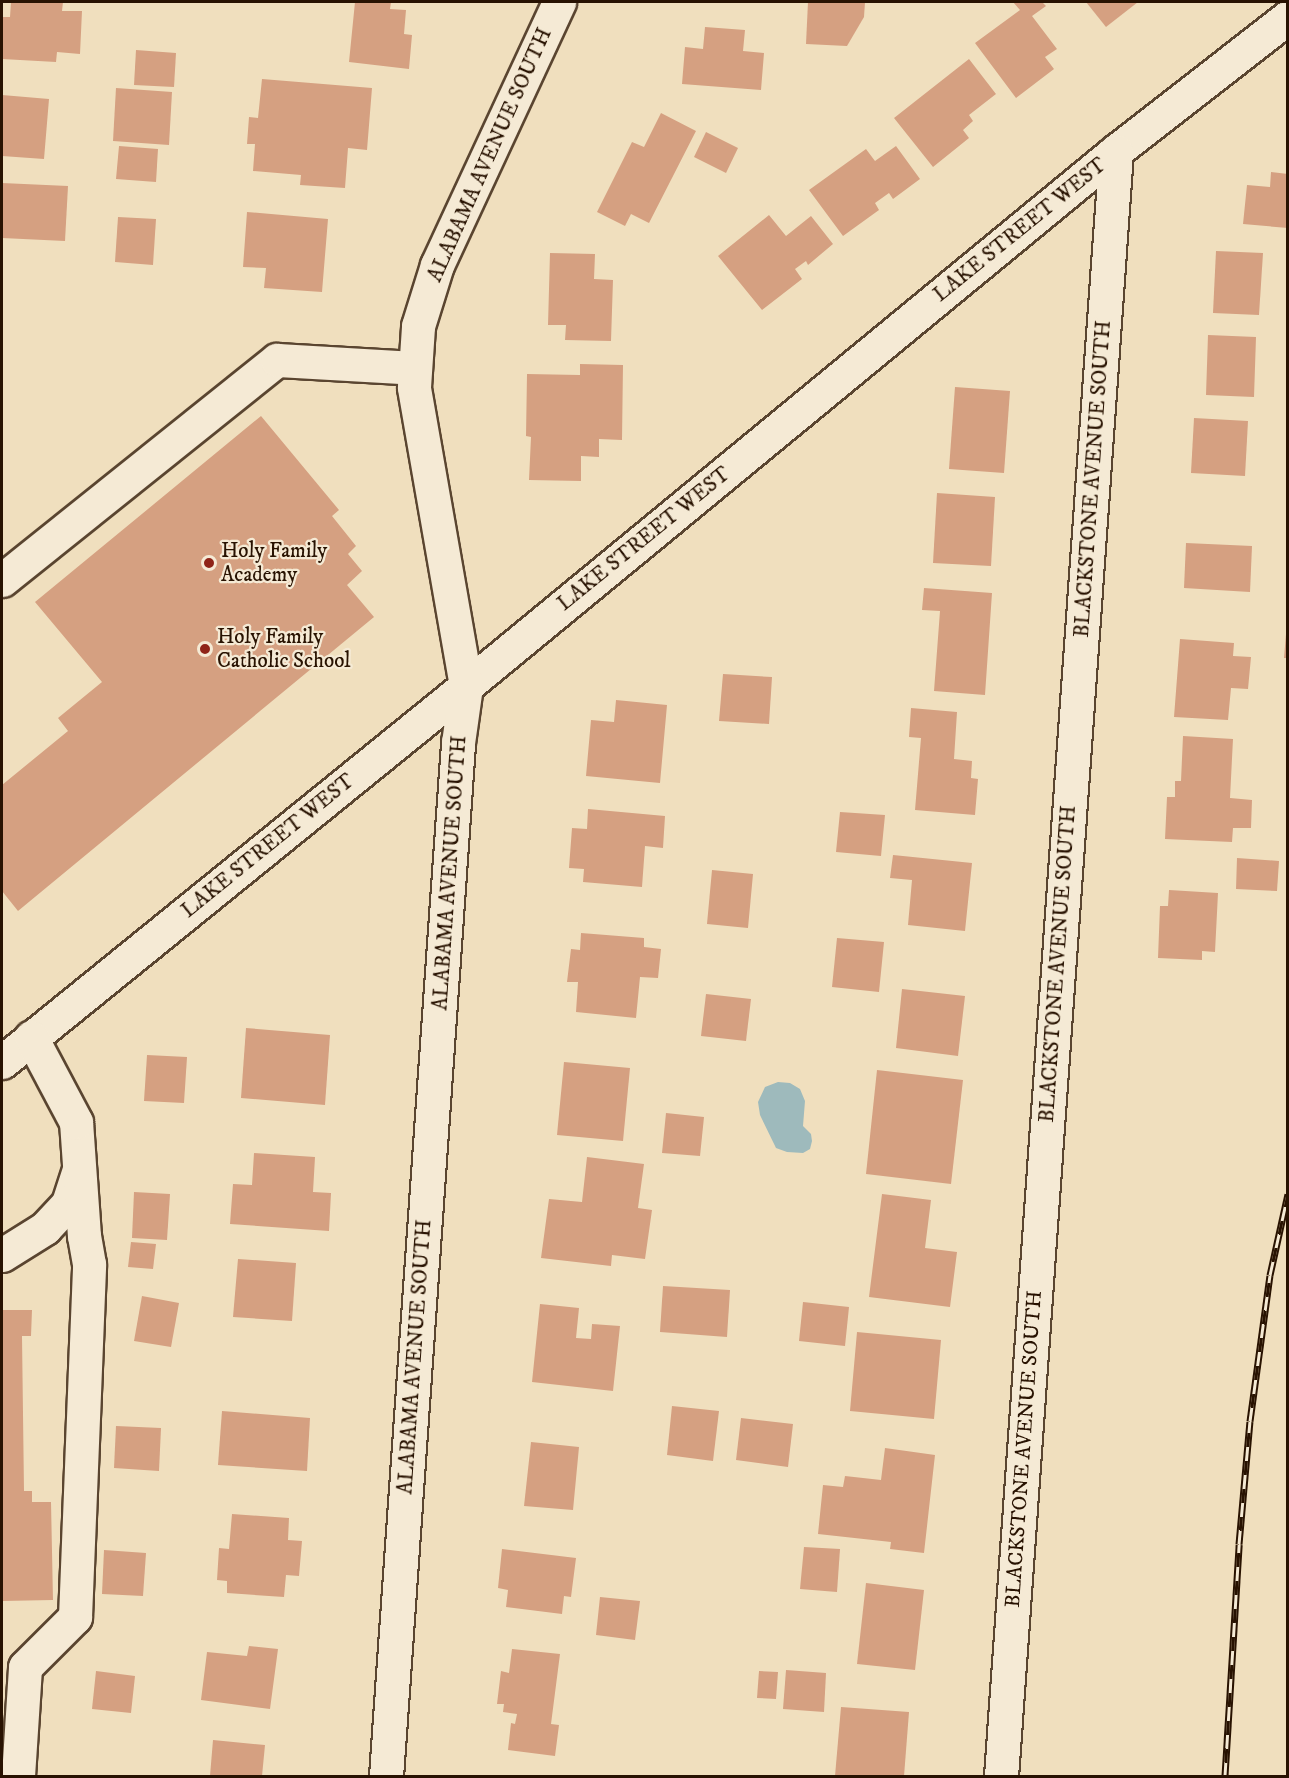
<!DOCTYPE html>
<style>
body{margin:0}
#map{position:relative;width:1289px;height:1778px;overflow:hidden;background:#f0dfbe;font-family:"IM FELL DW Pica",serif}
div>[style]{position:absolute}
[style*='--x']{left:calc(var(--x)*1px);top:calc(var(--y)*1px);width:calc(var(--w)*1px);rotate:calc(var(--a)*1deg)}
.water>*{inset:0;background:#9ebabc}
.building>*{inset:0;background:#d5a081}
.roads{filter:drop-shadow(2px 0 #5a4530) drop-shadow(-2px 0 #5a4530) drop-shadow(0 2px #5a4530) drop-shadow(0 -2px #5a4530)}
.minor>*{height:33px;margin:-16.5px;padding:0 16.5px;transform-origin:16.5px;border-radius:16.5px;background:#f5ead5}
.rail>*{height:7px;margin-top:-3.5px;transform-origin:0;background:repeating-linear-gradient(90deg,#f5ead5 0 14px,#281201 0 28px);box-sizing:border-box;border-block:2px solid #281201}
.dots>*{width:16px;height:16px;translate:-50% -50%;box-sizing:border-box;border:3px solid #f5ead5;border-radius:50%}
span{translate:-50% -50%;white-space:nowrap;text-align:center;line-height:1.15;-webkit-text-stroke:4.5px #f5ead5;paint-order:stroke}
.street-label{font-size:21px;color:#281201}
.poi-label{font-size:21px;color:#281201}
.left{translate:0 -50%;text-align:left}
.frame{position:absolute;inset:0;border:3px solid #281201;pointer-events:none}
</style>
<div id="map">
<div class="water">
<i style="clip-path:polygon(778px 1082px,790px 1083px,800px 1089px,805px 1101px,803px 1126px,811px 1134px,812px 1141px,810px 1149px,803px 1153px,787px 1152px,776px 1148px,760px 1115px,758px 1102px,765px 1087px)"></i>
</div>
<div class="building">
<i style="clip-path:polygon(11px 2px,63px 2px,62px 11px,82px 11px,80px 54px,57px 52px,56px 62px,2px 59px,3px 17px,10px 17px)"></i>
<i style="clip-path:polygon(355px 2px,391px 2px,390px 9px,406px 10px,404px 34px,412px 35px,409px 69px,349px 62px)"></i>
<i style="clip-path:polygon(808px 2px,865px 2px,864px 17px,847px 46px,806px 44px)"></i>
<i style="clip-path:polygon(1013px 2px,1042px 2px,1046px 6px,1032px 16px,1057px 49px,1045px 57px,1054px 69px,1016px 98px,975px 43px,1020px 10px)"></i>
<i style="clip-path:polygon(1086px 2px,1138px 2px,1106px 27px)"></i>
<i style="clip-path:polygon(705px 27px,745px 30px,743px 51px,764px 53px,761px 90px,682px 84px,685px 47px,703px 49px)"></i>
<i style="clip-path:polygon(136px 50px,176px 53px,174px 87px,134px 85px)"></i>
<i style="clip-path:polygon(969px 59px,996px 94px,969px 115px,973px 121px,963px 130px,969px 138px,933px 167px,894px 118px)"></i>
<i style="clip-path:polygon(262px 79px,372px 88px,367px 150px,348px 148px,345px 188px,300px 185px,301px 175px,253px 171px,255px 144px,247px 144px,249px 117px,258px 118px)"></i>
<i style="clip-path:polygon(116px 88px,172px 92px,169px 145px,113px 141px)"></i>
<i style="clip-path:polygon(2px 95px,49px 99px,44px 159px,2px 156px)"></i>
<i style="clip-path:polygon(661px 113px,696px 131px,649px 223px,631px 214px,625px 226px,597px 212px,632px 142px,644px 147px)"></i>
<i style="clip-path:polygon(706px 132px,738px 148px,726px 173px,694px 157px)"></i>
<i style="clip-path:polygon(119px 146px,158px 149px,156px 182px,116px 179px)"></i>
<i style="clip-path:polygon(896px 146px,920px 179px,893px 199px,889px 193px,875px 203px,879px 210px,843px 236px,809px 190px,866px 149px,875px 161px)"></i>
<i style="clip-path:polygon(1271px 172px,1288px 174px,1288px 228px,1243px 224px,1247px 185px,1270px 187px)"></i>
<i style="clip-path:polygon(2px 183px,68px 186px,65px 241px,2px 238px)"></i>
<i style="clip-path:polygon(247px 212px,328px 219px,322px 292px,264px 288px,266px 268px,243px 267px)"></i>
<i style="clip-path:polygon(769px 215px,786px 236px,811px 216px,833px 244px,808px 265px,806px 261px,795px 269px,802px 279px,762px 310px,718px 256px)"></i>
<i style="clip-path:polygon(118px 217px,156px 219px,153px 265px,115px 262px)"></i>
<i style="clip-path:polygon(1216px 251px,1263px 253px,1259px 315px,1213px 313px)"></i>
<i style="clip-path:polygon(550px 253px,595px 254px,594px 279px,613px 280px,611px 341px,565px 340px,566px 325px,548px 325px)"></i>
<i style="clip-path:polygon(1208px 335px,1256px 337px,1254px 397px,1206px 395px)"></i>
<i style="clip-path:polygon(580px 364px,623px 365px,622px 440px,599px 439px,599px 457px,581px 456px,581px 481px,529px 480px,531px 437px,526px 436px,527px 374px,580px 375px)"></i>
<i style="clip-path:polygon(955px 387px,1010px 391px,1004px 473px,949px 469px)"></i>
<i style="clip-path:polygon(261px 416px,339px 510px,332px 516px,356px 546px,348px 554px,362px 571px,347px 585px,374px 617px,18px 911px,2px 891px,2px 785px,68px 731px,58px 718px,102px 682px,35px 602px)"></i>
<i style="clip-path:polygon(1194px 418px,1248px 421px,1245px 476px,1191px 473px)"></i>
<i style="clip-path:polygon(937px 493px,995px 497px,991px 566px,933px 563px)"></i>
<i style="clip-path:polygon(1186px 543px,1252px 546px,1250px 592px,1184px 588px)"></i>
<i style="clip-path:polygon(924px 588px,992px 593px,985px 695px,934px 691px,940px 611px,922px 610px)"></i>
<i style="clip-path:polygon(1286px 634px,1288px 634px,1288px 658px,1284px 658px)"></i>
<i style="clip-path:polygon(1180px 639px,1234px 643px,1233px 656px,1251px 657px,1248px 689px,1231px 688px,1228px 720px,1174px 717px)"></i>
<i style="clip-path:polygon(723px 674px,772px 677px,769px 724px,719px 721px)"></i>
<i style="clip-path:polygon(616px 700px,667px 705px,660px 783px,586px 776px,591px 720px,614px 722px)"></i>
<i style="clip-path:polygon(911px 708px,957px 712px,954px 759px,972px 761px,971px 778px,978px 779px,975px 815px,915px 810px,921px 738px,909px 737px)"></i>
<i style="clip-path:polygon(1183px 736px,1233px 739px,1230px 798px,1252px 800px,1251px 828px,1233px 828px,1232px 842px,1165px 839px,1167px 797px,1175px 797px,1175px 781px,1181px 781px)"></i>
<i style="clip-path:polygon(588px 809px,665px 816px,663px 848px,645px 846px,642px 887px,583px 882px,584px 869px,569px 868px,572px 828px,587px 829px)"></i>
<i style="clip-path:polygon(840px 812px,885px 815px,881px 856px,836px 852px)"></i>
<i style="clip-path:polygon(893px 855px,972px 863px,965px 931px,908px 925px,912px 880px,890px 878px)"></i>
<i style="clip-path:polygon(1237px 858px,1279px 861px,1277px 891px,1236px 889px)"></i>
<i style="clip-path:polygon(712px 870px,753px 874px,748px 928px,707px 924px)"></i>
<i style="clip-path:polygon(1169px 890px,1218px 893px,1215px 952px,1202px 951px,1202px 960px,1158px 958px,1160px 906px,1168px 906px)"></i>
<i style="clip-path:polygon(581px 933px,644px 938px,644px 947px,661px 949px,658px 978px,640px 977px,636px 1018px,576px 1012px,578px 982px,567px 982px,571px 949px,580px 950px)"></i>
<i style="clip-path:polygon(837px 938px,884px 942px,879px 992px,832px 987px)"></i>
<i style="clip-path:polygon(902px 989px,965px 996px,958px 1056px,896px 1048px)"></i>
<i style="clip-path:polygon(706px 994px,751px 999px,746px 1041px,701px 1036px)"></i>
<i style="clip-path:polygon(246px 1028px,330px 1035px,325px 1105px,241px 1098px)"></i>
<i style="clip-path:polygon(147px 1055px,187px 1057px,184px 1103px,144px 1101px)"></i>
<i style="clip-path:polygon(564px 1062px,630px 1068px,623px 1141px,557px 1135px)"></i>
<i style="clip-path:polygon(877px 1070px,963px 1080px,951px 1184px,866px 1174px)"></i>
<i style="clip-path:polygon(666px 1113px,704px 1117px,700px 1156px,662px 1153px)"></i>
<i style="clip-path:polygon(254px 1153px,315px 1157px,313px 1192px,331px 1193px,329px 1231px,230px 1224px,233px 1184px,252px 1185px)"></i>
<i style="clip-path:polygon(587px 1157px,644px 1164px,638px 1208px,652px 1210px,645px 1259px,612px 1255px,611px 1266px,541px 1258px,549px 1199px,582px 1202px)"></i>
<i style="clip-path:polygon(134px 1192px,170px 1194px,167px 1240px,132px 1238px)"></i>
<i style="clip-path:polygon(882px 1194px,931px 1200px,925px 1248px,957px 1252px,950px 1307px,869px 1297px)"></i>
<i style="clip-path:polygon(131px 1242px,156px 1244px,153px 1269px,128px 1267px)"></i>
<i style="clip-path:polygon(238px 1259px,296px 1263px,292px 1321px,233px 1317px)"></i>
<i style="clip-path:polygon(663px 1286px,730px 1290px,727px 1337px,660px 1332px)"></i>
<i style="clip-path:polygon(142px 1296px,179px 1303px,171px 1347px,134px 1341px)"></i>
<i style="clip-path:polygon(803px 1302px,849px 1307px,845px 1346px,799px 1341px)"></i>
<i style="clip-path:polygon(540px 1304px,579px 1308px,576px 1338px,591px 1339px,592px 1324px,620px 1326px,613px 1391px,532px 1382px)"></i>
<i style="clip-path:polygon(2px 1310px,32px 1310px,31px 1336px,22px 1336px,24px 1491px,32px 1491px,32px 1502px,51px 1502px,53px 1600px,2px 1601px)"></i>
<i style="clip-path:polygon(857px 1332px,941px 1340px,934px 1419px,850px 1411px)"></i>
<i style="clip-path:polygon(672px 1406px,719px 1411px,713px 1461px,667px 1455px)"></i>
<i style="clip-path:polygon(222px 1411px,310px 1418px,307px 1471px,218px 1465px)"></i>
<i style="clip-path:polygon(741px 1418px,793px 1424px,788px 1467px,736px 1460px)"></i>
<i style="clip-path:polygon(116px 1426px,161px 1428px,159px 1471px,114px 1468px)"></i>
<i style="clip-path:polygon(531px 1442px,579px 1447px,573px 1510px,524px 1506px)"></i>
<i style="clip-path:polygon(885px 1448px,935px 1455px,924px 1553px,890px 1549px,891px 1542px,818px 1534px,823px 1485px,843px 1487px,845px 1476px,881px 1480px)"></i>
<i style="clip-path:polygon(232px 1514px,289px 1518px,288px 1540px,302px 1541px,299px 1576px,286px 1575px,284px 1597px,227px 1593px,227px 1581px,217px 1580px,219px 1548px,229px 1549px)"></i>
<i style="clip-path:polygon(804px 1547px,840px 1549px,837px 1592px,800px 1589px)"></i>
<i style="clip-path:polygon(502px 1549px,576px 1558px,571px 1597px,564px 1596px,562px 1614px,506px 1607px,508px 1590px,498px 1588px)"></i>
<i style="clip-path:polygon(104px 1550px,146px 1553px,143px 1596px,102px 1594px)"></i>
<i style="clip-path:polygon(866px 1583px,924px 1590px,915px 1670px,857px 1664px)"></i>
<i style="clip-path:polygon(600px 1597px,640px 1601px,635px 1640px,596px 1635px)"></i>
<i style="clip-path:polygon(249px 1646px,278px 1649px,270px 1709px,201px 1700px,207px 1652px,247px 1656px)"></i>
<i style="clip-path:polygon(512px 1649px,560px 1654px,551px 1724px,559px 1725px,555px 1756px,508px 1750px,511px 1723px,515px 1724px,517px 1714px,503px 1712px,504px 1704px,497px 1704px,501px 1671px,509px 1673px)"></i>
<i style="clip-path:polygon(786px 1670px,826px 1673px,824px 1712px,783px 1709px)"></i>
<i style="clip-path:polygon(96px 1671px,135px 1676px,131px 1713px,92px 1709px)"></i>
<i style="clip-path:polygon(759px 1671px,778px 1672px,776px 1699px,757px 1698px)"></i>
<i style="clip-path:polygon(841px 1707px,909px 1712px,904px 1776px,835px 1776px)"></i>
<i style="clip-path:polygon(213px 1740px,265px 1745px,262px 1776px,210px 1776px)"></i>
</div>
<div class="roads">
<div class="minor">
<i style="--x:2;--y:580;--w:352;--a:-38.7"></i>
<i style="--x:277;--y:360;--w:138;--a:3.3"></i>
<i style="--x:2;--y:1062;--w:597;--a:-39.02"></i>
<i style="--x:466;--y:686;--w:842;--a:-39.46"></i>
<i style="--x:1116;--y:151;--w:218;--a:-37.9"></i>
<i style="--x:2;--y:1255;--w:51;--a:-32.1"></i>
<i style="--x:45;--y:1228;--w:34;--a:-47"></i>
<i style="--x:68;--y:1203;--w:33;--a:-72"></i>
<i style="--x:18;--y:1776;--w:109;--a:-86.3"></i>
<i style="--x:25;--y:1667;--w:71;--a:-45"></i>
<i style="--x:75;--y:1617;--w:353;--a:-87.7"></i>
<i style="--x:89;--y:1264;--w:28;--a:-100"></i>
<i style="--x:84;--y:1236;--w:114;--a:-94"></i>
<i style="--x:76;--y:1122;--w:96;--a:-117.9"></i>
<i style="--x:386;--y:1776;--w:1036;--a:-86.01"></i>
<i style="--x:458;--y:743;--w:58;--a:-82"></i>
<i style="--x:466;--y:686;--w:303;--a:-99.9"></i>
<i style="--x:414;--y:387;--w:61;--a:-86.2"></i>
<i style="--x:418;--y:326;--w:64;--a:-72.7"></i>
<i style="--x:437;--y:265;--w:290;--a:-65.1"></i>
<i style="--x:1001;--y:1776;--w:1629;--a:-85.95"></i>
</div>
</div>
<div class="rail">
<i style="--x:1225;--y:1776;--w:232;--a:-86.5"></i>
<i style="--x:1239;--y:1544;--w:123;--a:-84.9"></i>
<i style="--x:1250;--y:1421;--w:147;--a:-82.2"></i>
<i style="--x:1270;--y:1275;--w:83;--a:-77.5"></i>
</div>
<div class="dots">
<i style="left:209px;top:563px;background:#8f2418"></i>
<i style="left:205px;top:649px;background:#8f2418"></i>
</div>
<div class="street-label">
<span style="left:490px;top:155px;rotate:-66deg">ALABAMA AVENUE SOUTH</span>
<span style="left:1020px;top:230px;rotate:-39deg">LAKE STREET WEST</span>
<span style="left:1093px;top:479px;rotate:-86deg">BLACKSTONE AVENUE SOUTH</span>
<span style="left:644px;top:539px;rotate:-39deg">LAKE STREET WEST</span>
<span style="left:268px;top:846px;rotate:-39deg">LAKE STREET WEST</span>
<span style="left:450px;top:873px;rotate:-86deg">ALABAMA AVENUE SOUTH</span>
<span style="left:1058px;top:964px;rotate:-86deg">BLACKSTONE AVENUE SOUTH</span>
<span style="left:415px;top:1357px;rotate:-86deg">ALABAMA AVENUE SOUTH</span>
<span style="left:1024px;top:1449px;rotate:-86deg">BLACKSTONE AVENUE SOUTH</span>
</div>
<div class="poi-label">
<span class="left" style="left:221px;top:563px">Holy Family<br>Academy</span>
<span class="left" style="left:217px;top:649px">Holy Family<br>Catholic School</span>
</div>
<div class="frame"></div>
</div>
